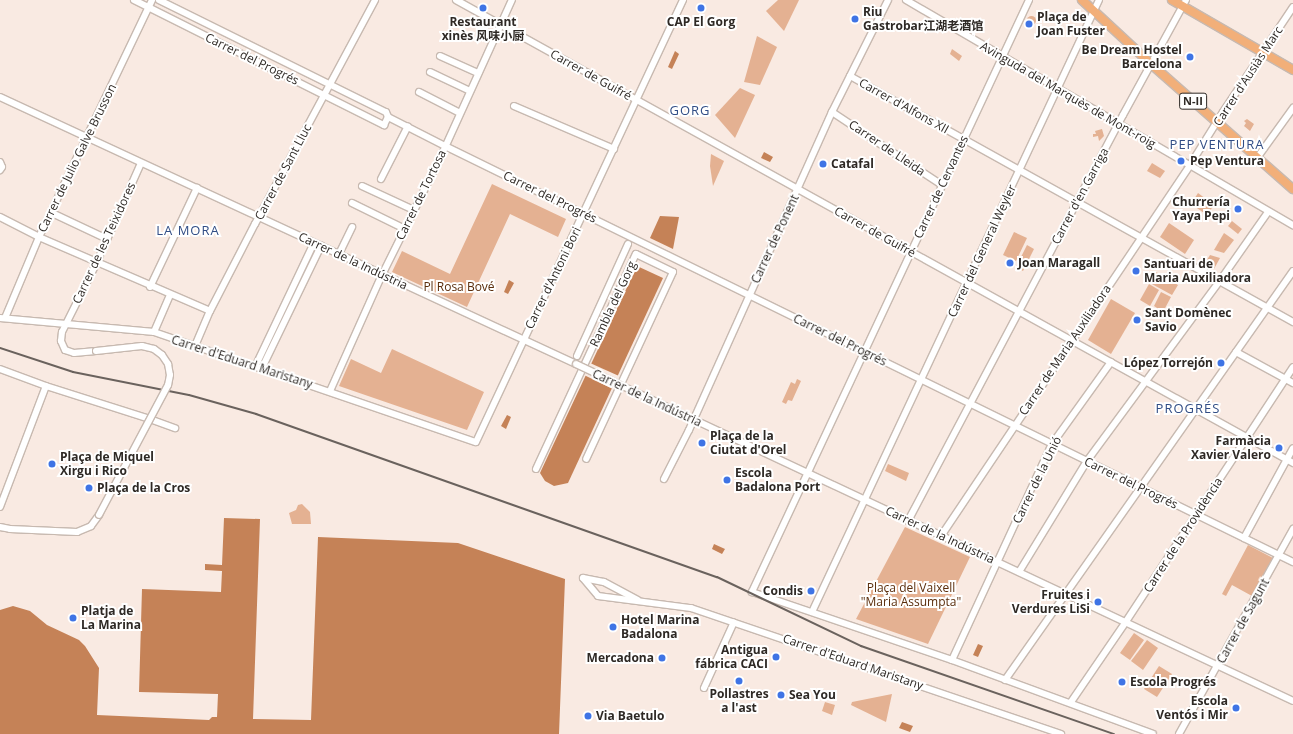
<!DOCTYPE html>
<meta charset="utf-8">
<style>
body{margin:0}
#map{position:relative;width:1293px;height:734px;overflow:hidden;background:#f9eae2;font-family:"Open Sans","Noto Sans SC",sans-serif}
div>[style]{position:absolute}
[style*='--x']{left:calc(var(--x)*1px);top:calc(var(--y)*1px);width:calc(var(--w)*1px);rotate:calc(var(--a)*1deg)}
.green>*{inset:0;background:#e4b192}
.round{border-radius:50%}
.water>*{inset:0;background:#c58257}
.pier>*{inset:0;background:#f9eae2}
.roads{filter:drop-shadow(1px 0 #c7b9b0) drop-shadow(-1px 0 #c7b9b0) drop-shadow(0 1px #c7b9b0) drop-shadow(0 -1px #c7b9b0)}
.minor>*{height:6px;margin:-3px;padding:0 3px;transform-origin:3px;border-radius:3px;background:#fff}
.major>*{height:8px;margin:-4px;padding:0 4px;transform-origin:4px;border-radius:4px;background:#f2af79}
.rail>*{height:2px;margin:-1px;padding:0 1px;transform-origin:1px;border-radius:1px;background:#6a625d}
.bridges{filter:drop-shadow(1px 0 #c7b9b0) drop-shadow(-1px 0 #c7b9b0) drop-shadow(0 1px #c7b9b0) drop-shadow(0 -1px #c7b9b0)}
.minor-bridge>*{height:6px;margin:-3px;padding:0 3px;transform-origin:3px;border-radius:3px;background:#fff}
.dots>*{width:11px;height:11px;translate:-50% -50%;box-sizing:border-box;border:2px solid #fff;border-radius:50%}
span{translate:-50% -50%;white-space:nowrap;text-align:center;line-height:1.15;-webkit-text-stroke:4px #fff;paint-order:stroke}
.shield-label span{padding:1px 3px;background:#fff;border:1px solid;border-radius:3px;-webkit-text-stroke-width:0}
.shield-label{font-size:11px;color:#2e2925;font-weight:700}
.poi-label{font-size:12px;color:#2e2925;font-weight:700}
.left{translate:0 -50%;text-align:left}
.right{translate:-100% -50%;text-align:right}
.street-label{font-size:12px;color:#2e2925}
.park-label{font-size:12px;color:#5a2d0b}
.neighbourhood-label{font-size:13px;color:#314d85;letter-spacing:1px}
</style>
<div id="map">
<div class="green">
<i style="clip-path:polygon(778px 0,799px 0,784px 31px,766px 11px)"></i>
<i class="round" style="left:1026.5px;top:15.5px;width:9px;height:9px"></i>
<i style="clip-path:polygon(757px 36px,777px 47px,760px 85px,744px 82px)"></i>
<i style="clip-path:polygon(952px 49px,962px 56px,959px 61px,950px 54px)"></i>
<i style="clip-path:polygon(740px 88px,755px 95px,735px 138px,715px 115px)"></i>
<i style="clip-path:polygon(1247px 119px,1254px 124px,1250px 131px,1244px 126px,1246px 123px,1244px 121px)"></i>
<i style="clip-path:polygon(1102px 129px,1104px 136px,1099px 141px,1098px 136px,1093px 137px,1093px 134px,1096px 134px,1095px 131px)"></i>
<i style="clip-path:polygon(711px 154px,724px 161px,713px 186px,710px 166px)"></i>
<i style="clip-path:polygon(1152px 163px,1165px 171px,1160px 178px,1147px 171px)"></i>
<i style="clip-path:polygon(492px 184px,566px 219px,558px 237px,510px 214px,467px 307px,392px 272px,402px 251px,450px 274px)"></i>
<i style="clip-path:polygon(1198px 193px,1214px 205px,1207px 215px,1191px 204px)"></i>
<i style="clip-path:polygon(1232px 221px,1242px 229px,1238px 234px,1228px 226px)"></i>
<i style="clip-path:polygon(1169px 223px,1194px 240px,1185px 254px,1160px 237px)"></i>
<i style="clip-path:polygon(1014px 232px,1027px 238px,1016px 261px,1003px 255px)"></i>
<i style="clip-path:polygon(1224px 233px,1234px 240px,1224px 253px,1214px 250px)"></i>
<i style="clip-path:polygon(1027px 245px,1034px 249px,1023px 271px,1016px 267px)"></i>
<i style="clip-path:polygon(1210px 255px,1220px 258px,1214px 269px,1205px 263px)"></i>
<i style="clip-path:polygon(1156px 272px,1178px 285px,1172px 295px,1150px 283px)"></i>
<i style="clip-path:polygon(1149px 284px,1159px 290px,1150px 306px,1140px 300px)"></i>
<i style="clip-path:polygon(1161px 292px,1171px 297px,1163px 312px,1154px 306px)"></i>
<i style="clip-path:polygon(1111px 299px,1135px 313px,1111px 354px,1088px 340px)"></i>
<i style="clip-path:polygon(392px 349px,484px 392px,467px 430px,339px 386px,351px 359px,381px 373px)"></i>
<i style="clip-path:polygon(797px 379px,801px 381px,792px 401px,788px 400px,786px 404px,782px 402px,791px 382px,795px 384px)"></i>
<i style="clip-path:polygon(888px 464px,909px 473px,906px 481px,885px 471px)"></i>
<i style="clip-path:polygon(302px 504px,310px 512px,311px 524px,292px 524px,289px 513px,296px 510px,298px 505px)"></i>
<i style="clip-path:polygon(905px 527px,970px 557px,928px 644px,856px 619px)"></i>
<i style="clip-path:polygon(1248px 545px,1273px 558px,1252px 596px,1232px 585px,1226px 596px,1222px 594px)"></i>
<i style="clip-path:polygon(1134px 633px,1144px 640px,1130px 660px,1120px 653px)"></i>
<i style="clip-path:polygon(1147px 640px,1158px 648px,1143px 670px,1131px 661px)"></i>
<i style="clip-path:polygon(1159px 666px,1172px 674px,1157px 697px,1144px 689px)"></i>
<i style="clip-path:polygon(892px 694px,886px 722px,851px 705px,852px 702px)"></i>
<i style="clip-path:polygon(825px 702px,835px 705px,832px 715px,822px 711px)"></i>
</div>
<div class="water">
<i style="clip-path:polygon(675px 51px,679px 54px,672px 69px,668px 67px)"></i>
<i style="clip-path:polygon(764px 152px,773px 157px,770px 162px,761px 158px)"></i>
<i style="clip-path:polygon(660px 216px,679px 217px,673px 249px,650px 238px)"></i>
<i style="clip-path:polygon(637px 266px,663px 278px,568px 483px,554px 486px,545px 481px,540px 473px)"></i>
<i style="clip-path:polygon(509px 280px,514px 283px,508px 294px,504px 292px)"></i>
<i style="clip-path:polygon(507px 415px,511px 417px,506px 429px,501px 426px)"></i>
<i style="clip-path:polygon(224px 518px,260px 519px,253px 719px,311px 720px,318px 537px,458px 543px,565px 579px,559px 734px,0 734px,0 610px,13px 606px,30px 611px,47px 625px,79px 640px,85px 646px,99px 668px,97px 715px,209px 720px,212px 717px,217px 717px,218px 694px,139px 692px,142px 589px,221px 592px,222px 571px,205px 570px,205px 564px,222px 565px)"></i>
<i style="clip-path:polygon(714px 544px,725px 549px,722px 554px,712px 549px)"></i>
<i style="clip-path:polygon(978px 644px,983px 646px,978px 657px,973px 655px)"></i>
<i style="clip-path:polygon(902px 722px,913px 726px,910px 732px,899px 728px)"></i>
</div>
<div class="pier">
<i style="clip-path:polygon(590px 363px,619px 376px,613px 389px,584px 375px)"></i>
</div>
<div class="roads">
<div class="minor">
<i style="--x:134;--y:0;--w:280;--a:26.6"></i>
<i style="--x:384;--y:125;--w:9;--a:-63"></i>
<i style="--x:159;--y:0;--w:253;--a:26.3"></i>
<i style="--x:386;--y:112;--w:5;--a:68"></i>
<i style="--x:388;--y:117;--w:64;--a:27"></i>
<i style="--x:445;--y:146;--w:945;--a:26.13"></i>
<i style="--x:456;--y:0;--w:957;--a:28.95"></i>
<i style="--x:906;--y:0;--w:448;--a:30.2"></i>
<i style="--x:1029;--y:0;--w:654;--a:115.08"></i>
<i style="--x:752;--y:592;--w:211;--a:18.8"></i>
<i style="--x:952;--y:660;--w:214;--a:20.2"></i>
<i style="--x:440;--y:56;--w:42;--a:24.1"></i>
<i style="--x:430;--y:72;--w:44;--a:25.4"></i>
<i style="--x:850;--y:76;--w:507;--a:29.04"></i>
<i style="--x:419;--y:92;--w:46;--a:27.1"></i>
<i style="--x:0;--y:97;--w:635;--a:24.87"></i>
<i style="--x:514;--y:106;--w:109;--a:23.3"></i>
<i style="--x:832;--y:112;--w:132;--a:33.6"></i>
<i style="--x:1257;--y:158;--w:62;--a:-54.2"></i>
<i style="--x:0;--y:162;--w:5;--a:68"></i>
<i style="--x:2;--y:167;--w:4;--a:124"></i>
<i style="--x:381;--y:179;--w:59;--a:-63"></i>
<i style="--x:362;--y:186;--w:57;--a:24.8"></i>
<i style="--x:352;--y:203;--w:59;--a:26.1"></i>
<i style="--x:52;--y:213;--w:61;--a:25.3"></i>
<i style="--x:0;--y:217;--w:44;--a:27.1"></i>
<i style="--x:39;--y:237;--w:186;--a:23.4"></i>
<i style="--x:339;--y:254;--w:30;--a:-64"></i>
<i style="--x:150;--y:287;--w:110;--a:-64.6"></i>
<i style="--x:0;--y:318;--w:155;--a:5.2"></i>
<i style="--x:154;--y:332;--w:340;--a:18.9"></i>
<i style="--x:476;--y:442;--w:488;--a:-64.9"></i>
<i style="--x:5;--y:318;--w:88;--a:-67.2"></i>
<i style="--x:39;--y:237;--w:263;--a:-64.5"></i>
<i style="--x:154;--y:332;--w:40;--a:-66.6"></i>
<i style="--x:195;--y:346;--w:38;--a:-67"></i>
<i style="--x:210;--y:311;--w:98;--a:-62.7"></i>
<i style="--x:255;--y:224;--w:254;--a:-61.8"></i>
<i style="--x:96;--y:351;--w:22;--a:175"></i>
<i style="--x:74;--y:353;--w:9;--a:-162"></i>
<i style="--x:65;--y:350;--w:10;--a:-114"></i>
<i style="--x:61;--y:341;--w:9;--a:-84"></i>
<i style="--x:62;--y:332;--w:78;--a:-63.4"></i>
<i style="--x:97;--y:262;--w:108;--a:-66"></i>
<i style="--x:1236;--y:352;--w:65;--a:28.5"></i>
<i style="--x:577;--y:356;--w:123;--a:-65.5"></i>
<i style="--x:255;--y:367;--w:137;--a:-64.6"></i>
<i style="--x:262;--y:368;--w:136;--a:-64.2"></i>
<i style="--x:0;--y:369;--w:49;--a:20.3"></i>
<i style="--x:46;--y:386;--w:106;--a:17.6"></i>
<i style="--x:147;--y:418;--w:30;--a:20"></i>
<i style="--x:631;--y:390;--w:731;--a:25.16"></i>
<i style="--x:330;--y:391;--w:127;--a:-65.9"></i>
<i style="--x:382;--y:275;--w:135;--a:-63.6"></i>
<i style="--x:442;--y:154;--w:169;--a:-65.6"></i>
<i style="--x:536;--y:469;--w:237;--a:-65.1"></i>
<i style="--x:636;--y:254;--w:41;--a:25.9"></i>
<i style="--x:673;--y:272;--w:206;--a:114.9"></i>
<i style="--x:664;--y:479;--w:55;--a:-63"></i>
<i style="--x:689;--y:430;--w:349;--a:-65.8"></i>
<i style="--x:832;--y:112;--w:125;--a:-63.4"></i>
<i style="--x:0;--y:507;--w:129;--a:-69.2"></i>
<i style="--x:908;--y:521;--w:459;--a:-62.1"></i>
<i style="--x:1123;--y:115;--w:131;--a:-61.3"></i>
<i style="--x:0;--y:527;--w:10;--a:11"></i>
<i style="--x:10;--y:529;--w:67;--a:2.6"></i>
<i style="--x:77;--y:532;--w:15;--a:-23"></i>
<i style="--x:91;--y:526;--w:14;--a:-54"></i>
<i style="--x:941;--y:536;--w:447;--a:-56.1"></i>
<i style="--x:1190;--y:165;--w:62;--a:-58.1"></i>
<i style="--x:1223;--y:112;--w:126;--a:-56.3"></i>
<i style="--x:1244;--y:538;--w:102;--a:-61.4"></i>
<i style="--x:1019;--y:572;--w:130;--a:-58.5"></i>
<i style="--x:1087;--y:461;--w:222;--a:-53.6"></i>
<i style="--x:1219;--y:282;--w:85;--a:-55"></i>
<i style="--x:583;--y:578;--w:23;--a:50"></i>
<i style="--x:598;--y:596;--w:94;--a:7.4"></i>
<i style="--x:691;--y:608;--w:391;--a:18.8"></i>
<i style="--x:583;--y:578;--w:21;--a:11"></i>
<i style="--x:604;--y:582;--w:38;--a:28"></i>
<i style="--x:812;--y:612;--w:676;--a:-64.88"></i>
<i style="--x:952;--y:660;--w:238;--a:-65.2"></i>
<i style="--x:1052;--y:444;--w:101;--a:-54.3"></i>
<i style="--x:1005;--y:680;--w:500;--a:-54.85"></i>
<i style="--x:704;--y:688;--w:72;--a:-65.6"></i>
<i style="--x:1071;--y:702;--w:96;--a:-55.6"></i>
<i style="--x:1125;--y:623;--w:306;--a:-56.7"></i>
<i style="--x:1179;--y:734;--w:235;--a:-60.9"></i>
</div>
<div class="major">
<i style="--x:1082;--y:0;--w:94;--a:42.8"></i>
<i style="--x:1151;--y:64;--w:189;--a:41.4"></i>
<i style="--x:1172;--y:0;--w:140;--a:30"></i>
</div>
</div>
<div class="rail">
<i style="--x:0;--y:348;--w:77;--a:18.2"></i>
<i style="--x:73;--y:372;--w:118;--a:11.2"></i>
<i style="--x:189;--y:395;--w:70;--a:15.8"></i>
<i style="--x:256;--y:414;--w:489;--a:19.5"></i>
<i style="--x:717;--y:577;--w:160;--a:25.6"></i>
<i style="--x:861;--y:646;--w:268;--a:19.2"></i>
</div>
<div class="bridges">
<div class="minor-bridge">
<i style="--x:96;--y:351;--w:46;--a:-6.2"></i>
<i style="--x:142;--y:346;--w:12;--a:14"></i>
<i style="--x:154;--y:349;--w:10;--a:37"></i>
<i style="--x:162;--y:355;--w:11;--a:56"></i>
<i style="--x:168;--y:364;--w:11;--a:80"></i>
<i style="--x:170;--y:375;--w:10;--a:101"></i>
<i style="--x:168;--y:385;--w:147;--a:118"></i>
<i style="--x:576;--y:364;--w:61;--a:25.3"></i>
</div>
</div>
<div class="dots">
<i style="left:483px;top:8px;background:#3f74e5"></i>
<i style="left:701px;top:8px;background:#3f74e5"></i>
<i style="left:855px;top:19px;background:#3f74e5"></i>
<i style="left:1029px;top:24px;background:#3f74e5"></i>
<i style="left:1190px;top:57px;background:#3f74e5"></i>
<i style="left:1181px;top:161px;background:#3f74e5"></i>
<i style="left:823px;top:164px;background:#3f74e5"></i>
<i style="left:1238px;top:209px;background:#3f74e5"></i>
<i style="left:1010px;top:263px;background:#3f74e5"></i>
<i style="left:1136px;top:271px;background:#3f74e5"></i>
<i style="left:1137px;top:320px;background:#3f74e5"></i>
<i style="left:1221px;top:363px;background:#3f74e5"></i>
<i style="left:702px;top:443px;background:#3f74e5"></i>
<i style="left:1279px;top:448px;background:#3f74e5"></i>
<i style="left:52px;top:464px;background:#3f74e5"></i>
<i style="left:727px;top:480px;background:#3f74e5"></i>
<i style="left:89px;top:488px;background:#3f74e5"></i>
<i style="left:811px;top:591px;background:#3f74e5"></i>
<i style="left:1098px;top:602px;background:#3f74e5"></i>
<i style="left:73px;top:618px;background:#3f74e5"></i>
<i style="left:613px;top:627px;background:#3f74e5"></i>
<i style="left:776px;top:657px;background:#3f74e5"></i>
<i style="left:662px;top:658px;background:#3f74e5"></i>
<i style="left:739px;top:681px;background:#3f74e5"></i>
<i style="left:1122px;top:682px;background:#3f74e5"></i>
<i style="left:781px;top:695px;background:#3f74e5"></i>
<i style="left:1236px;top:708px;background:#3f74e5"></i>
<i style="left:588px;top:716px;background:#3f74e5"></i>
</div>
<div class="shield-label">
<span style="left:1193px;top:101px">N-II</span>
</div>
<div class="poi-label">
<span class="left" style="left:863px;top:19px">Riu<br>Gastrobar江湖老酒馆</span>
<span class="left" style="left:1037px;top:24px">Plaça de<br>Joan Fuster</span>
<span style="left:483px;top:29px">Restaurant<br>xinès 风味小厨</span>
<span style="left:701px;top:22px">CAP El Gorg</span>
<span class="right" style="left:1182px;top:57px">Be Dream Hostel<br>Barcelona</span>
<span class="left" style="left:1190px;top:161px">Pep Ventura</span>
<span class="left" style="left:831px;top:164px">Catafal</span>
<span class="right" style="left:1230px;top:209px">Churrería<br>Yaya Pepi</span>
<span class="left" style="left:1018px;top:263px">Joan Maragall</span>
<span class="left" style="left:1144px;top:271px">Santuari de<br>Maria Auxiliadora</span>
<span class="left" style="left:1145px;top:320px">Sant Domènec<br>Savio</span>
<span class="right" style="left:1213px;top:363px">López Torrejón</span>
<span class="left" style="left:710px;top:443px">Plaça de la<br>Ciutat d'Orel</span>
<span class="right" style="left:1271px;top:448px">Farmàcia<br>Xavier Valero</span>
<span class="left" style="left:60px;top:464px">Plaça de Miquel<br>Xirgu i Rico</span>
<span class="left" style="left:735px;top:480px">Escola<br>Badalona Port</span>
<span class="left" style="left:97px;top:488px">Plaça de la Cros</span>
<span class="right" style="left:803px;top:591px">Condis</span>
<span class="right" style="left:1090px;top:602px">Fruites i<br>Verdures LiSi</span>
<span class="left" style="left:81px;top:618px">Platja de<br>La Marina</span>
<span class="left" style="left:621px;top:627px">Hotel Marina<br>Badalona</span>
<span class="right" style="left:768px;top:657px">Antigua<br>fábrica CACI</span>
<span class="right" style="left:654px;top:658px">Mercadona</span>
<span class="left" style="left:1130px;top:682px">Escola Progrés</span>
<span style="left:739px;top:701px">Pollastres<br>a l'ast</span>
<span class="left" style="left:789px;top:695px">Sea You</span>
<span class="right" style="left:1228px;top:708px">Escola<br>Ventós i Mir</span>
<span class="left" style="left:596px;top:716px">Via Baetulo</span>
</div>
<div class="street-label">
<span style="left:252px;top:59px;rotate:26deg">Carrer del Progrés</span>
<span style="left:591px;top:75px;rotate:29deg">Carrer de Guifré</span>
<span style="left:1248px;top:76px;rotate:-57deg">Carrer d'Ausiàs Marc</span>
<span style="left:1068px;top:95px;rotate:30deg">Avinguda del Marquès de Mont-roig</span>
<span style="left:904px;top:106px;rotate:29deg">Carrer d'Alfons XII</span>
<span style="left:887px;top:148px;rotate:34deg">Carrer de Lleida</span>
<span style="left:77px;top:158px;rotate:-64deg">Carrer de Julio Galve Brusson</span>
<span style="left:283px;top:172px;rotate:-62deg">Carrer de Sant Lluc</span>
<span style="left:941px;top:187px;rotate:-65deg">Carrer de Cervantes</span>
<span style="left:421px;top:195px;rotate:-64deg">Carrer de Tortosa</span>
<span style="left:1080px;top:196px;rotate:-62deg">Carrer d'en Garriga</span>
<span style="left:550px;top:197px;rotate:26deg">Carrer del Progrés</span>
<span style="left:875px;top:232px;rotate:29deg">Carrer de Guifré</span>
<span style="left:775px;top:239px;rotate:-65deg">Carrer de Ponent</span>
<span style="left:104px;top:243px;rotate:-65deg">Carrer de les Teixidores</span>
<span style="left:982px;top:251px;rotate:-65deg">Carrer del General Weyler</span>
<span style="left:353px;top:261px;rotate:25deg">Carrer de la Indústria</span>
<span style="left:553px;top:278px;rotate:-64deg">Carrer d'Antoni Bori</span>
<span style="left:613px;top:304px;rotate:-65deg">Rambla del Gorg</span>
<span style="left:840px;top:340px;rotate:26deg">Carrer del Progrés</span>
<span style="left:1065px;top:350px;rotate:-56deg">Carrer de Maria Auxiliadora</span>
<span style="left:242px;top:362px;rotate:18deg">Carrer d'Eduard Maristany</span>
<span style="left:647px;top:398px;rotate:25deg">Carrer de la Indústria</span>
<span style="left:1037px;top:480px;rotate:-64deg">Carrer de la Unió</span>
<span style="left:1131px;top:483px;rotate:26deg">Carrer del Progrés</span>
<span style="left:940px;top:535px;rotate:25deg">Carrer de la Indústria</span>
<span style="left:1183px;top:535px;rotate:-57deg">Carrer de la Providència</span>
<span style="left:1243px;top:621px;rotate:-61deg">Carrer de Sagunt</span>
<span style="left:853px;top:662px;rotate:19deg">Carrer d'Eduard Maristany</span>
</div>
<div class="park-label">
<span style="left:459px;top:287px">Pl Rosa Bové</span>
<span style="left:911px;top:595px">Plaça del Vaixell<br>"Maria Assumpta"</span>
</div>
<div class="neighbourhood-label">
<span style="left:690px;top:110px">GORG</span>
<span style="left:1217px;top:144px">PEP VENTURA</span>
<span style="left:188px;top:230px">LA MORA</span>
<span style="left:1188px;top:408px">PROGRÉS</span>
</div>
</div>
